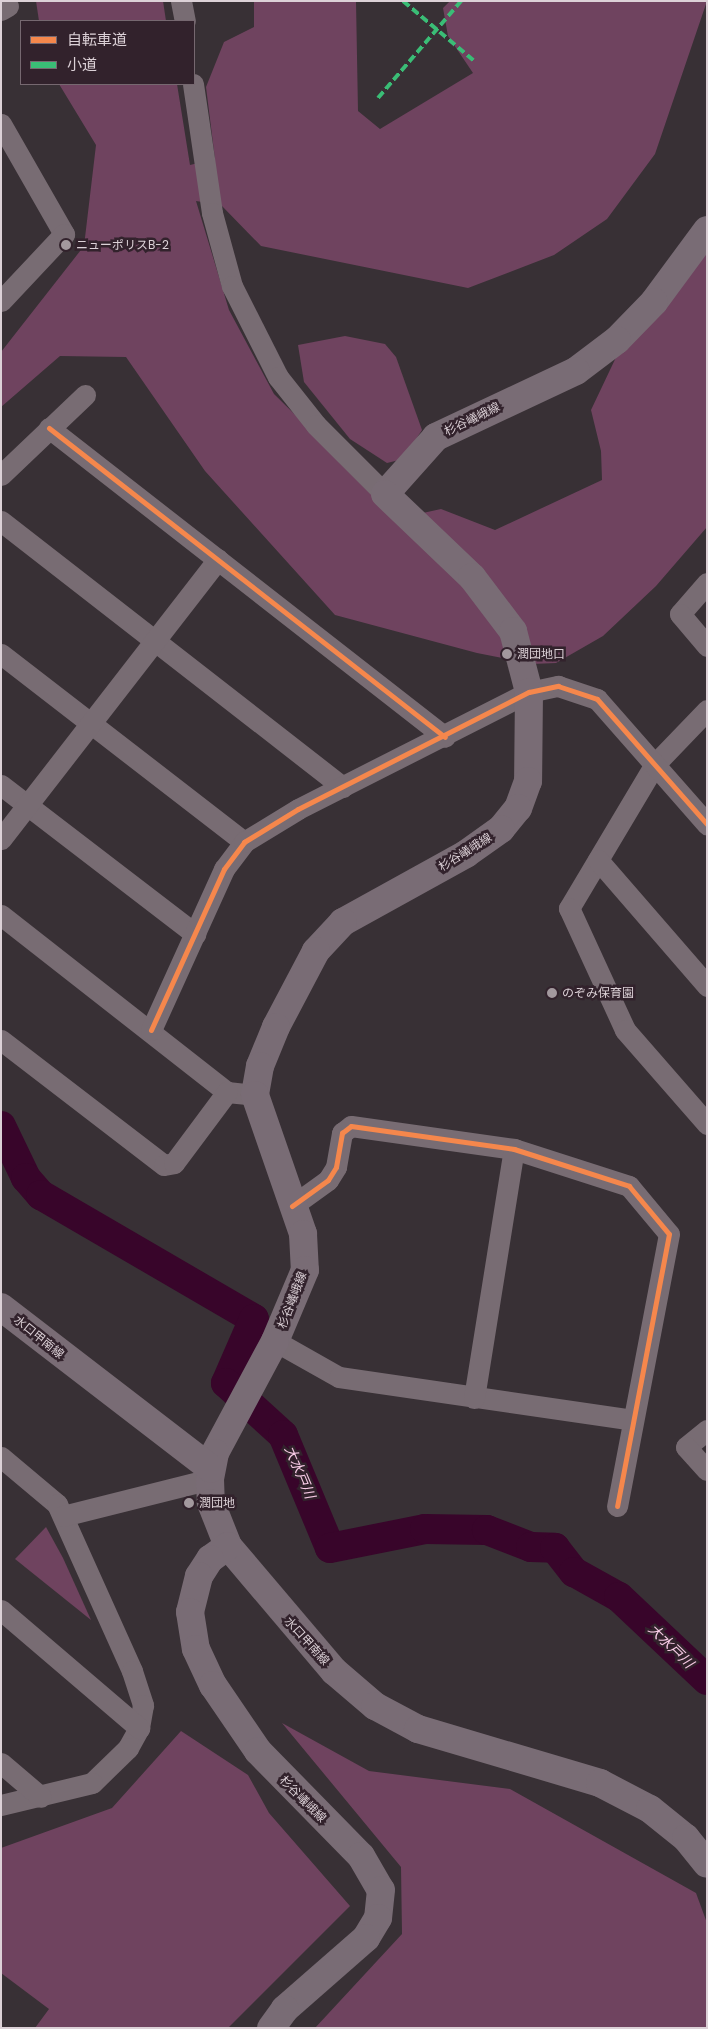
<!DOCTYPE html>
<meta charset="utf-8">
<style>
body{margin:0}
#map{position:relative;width:708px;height:2029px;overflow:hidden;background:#383035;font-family:Poppins,"Noto Sans JP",sans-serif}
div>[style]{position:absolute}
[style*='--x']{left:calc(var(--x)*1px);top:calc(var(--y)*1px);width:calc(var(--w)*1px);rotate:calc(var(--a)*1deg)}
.green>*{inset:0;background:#6f435f}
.river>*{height:30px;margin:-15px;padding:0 15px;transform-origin:15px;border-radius:15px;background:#38052a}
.minor>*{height:21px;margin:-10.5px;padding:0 10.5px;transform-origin:10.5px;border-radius:10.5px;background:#786c73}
.major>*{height:28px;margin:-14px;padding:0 14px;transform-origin:14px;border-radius:14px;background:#796c75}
.quiet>*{height:4px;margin-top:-2px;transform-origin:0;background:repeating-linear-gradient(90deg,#3abd76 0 8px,transparent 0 12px)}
.cycleway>*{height:5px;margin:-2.5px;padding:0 2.5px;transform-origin:2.5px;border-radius:2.5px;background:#f5874c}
.dots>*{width:14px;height:14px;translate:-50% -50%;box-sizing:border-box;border:2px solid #32222c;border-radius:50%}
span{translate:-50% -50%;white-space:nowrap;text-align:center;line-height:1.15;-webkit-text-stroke:5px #32222c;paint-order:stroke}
.poi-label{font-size:12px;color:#dcd1d7}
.left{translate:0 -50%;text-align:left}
.street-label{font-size:12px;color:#dcd1d7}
.water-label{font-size:14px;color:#f8cbe6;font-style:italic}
.frame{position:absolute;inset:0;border:2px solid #dcd1d7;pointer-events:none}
.legend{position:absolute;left:20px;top:20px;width:175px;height:65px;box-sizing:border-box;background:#32222c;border:1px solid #766870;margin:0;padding:6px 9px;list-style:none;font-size:15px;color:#dcd1d7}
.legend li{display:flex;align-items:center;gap:10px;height:25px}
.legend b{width:25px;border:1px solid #766870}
</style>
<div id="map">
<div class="green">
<i style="clip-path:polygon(36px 1px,163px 1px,166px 21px,39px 21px)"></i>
<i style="clip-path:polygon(254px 1px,356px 1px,358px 111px,380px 129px,473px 73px,448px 36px,443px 8px,450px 1px,707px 1px,655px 154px,607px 219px,554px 255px,468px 288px,261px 246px,221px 205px,196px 201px,229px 310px,274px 394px,400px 518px,441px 509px,495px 530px,602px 480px,601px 451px,591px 410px,619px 351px,707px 249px,707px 527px,656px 586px,603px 636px,556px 663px,532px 664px,477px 653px,335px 615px,205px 471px,126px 357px,60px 356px,1px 407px,1px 352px,84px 246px,96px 145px,59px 84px,177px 84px,190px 165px,215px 159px,206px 87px,224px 42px,254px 27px)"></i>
<i style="clip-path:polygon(345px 336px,385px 344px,396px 357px,422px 430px,403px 459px,387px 463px,350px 439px,304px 382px,298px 345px)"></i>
<i style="clip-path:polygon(46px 1527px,63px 1558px,91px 1620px,15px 1559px)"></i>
<i style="clip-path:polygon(282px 1723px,369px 1771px,510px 1789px,696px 1893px,707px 1923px,707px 2028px,315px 2028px,402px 1934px,401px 1867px)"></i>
<i style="clip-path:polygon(181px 1731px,248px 1775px,269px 1813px,350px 1906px,228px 2028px,35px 2028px,49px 2009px,1px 1973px,1px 1848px,112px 1808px)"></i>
</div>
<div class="river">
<i style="--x:1;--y:1126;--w:58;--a:64.3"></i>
<i style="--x:26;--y:1178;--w:23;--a:49"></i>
<i style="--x:41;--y:1195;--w:246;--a:30.2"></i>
<i style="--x:254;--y:1319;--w:70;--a:113.6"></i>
<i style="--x:226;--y:1383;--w:77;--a:42.4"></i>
<i style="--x:283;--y:1435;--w:122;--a:67.4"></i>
<i style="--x:330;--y:1548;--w:97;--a:-11.3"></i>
<i style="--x:425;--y:1529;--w:62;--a:0.9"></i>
<i style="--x:487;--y:1530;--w:47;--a:21.1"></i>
<i style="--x:531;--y:1547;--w:24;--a:2"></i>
<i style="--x:555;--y:1548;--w:31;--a:52"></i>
<i style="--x:574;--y:1572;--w:51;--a:29.1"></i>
<i style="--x:619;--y:1597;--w:121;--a:43.3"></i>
</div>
<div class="minor">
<i style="--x:181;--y:1;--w:20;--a:79"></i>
<i style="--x:1;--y:10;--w:8;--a:-30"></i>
<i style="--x:193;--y:84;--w:130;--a:81.6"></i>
<i style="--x:212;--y:213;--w:76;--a:74.7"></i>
<i style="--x:232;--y:286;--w:102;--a:63.2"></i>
<i style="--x:278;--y:377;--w:61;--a:51.6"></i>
<i style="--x:316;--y:425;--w:98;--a:45"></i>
<i style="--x:1;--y:124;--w:127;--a:60.2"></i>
<i style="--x:64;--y:234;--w:92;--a:133.2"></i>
<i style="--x:49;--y:428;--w:502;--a:37.97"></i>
<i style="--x:1;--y:475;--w:116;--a:-43.6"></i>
<i style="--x:1;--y:521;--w:433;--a:37.9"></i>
<i style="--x:707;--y:583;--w:41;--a:131.1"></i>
<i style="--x:680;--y:614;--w:42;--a:49.8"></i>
<i style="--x:1;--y:654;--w:307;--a:37.7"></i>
<i style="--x:707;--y:710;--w:75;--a:133.9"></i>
<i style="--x:655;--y:764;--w:168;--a:120.8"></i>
<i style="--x:569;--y:908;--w:134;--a:65.3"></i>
<i style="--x:625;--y:1030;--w:125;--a:48.9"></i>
<i style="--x:1;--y:785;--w:245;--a:37.5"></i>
<i style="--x:1;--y:839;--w:354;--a:-52.2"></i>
<i style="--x:598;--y:860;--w:167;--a:49.1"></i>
<i style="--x:1;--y:915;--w:287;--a:38.1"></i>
<i style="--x:227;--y:1092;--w:28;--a:6"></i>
<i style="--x:151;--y:1030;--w:177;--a:-65.6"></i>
<i style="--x:224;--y:869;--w:34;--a:-53"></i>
<i style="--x:244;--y:842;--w:63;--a:-31.4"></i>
<i style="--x:298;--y:809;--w:259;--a:-26.9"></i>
<i style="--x:529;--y:692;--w:30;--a:-12"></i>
<i style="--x:558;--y:686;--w:41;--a:18.4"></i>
<i style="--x:597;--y:699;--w:167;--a:48.7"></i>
<i style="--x:1;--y:1040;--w:205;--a:37.5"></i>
<i style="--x:164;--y:1165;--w:10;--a:-11"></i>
<i style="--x:174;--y:1163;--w:89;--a:-53.3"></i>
<i style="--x:292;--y:1206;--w:44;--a:-35.8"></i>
<i style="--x:328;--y:1180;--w:15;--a:-58"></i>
<i style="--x:336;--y:1167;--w:35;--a:-80"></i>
<i style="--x:342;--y:1133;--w:11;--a:-38"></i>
<i style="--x:351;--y:1126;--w:165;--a:8"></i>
<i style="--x:514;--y:1149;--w:121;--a:17.8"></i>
<i style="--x:629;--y:1186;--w:62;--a:50.2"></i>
<i style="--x:669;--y:1234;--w:277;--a:100.8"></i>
<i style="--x:275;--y:1341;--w:73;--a:29.4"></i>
<i style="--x:339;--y:1377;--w:297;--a:8.3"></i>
<i style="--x:474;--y:1398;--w:252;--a:-80.9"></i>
<i style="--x:707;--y:1430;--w:27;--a:141"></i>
<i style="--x:686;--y:1447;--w:31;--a:48"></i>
<i style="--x:1;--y:1457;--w:73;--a:40"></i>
<i style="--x:57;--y:1504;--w:183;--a:65.8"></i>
<i style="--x:132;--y:1671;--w:36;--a:72"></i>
<i style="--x:143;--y:1705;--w:23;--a:100"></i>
<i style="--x:139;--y:1728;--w:23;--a:119"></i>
<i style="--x:128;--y:1748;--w:50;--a:135.8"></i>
<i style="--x:92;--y:1783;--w:94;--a:166.4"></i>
<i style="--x:63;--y:1516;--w:152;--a:-14.1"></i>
<i style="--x:1;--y:1610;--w:182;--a:40.5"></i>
<i style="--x:1;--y:1763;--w:52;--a:40.4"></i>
</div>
<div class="major">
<i style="--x:707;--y:230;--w:89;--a:126.4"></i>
<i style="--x:654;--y:302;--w:53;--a:134.2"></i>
<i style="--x:617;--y:340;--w:51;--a:142.9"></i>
<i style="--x:576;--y:371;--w:155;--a:154.8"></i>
<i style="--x:436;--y:437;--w:76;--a:131.8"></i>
<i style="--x:385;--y:494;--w:120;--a:43.7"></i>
<i style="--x:472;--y:577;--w:68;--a:52.8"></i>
<i style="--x:513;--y:631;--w:63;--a:75.3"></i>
<i style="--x:529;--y:692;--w:89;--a:90.6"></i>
<i style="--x:528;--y:781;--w:29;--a:110"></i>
<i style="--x:518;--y:808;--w:27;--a:129"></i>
<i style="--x:501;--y:829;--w:43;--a:144.5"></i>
<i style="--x:466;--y:854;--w:141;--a:151.1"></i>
<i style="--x:343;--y:922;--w:40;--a:133"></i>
<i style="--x:316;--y:951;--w:86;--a:117.8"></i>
<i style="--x:276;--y:1027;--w:42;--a:112.3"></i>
<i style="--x:260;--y:1066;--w:29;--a:100"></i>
<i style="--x:255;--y:1095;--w:147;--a:70.9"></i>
<i style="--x:303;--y:1234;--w:36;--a:87"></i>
<i style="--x:305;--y:1270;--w:77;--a:112.9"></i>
<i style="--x:275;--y:1341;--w:127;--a:118.2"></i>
<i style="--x:215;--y:1453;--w:26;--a:101"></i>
<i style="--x:210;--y:1479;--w:24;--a:88"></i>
<i style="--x:211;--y:1503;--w:46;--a:68.4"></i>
<i style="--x:228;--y:1546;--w:164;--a:49.7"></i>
<i style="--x:334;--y:1671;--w:54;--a:40.5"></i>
<i style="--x:375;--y:1706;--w:49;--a:28.1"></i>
<i style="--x:418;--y:1729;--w:190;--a:16.5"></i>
<i style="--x:600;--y:1783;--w:56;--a:27.5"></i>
<i style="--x:650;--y:1809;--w:46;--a:38.9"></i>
<i style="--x:686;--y:1838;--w:33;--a:51"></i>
<i style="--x:1;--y:1307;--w:265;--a:37.6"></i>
<i style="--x:228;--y:1546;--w:22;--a:144"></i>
<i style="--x:210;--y:1559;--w:20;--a:123"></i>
<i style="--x:199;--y:1576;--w:37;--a:104"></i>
<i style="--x:190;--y:1612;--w:37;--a:81"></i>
<i style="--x:196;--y:1649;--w:40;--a:65"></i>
<i style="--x:213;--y:1685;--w:80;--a:55.7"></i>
<i style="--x:258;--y:1751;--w:147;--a:45.6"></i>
<i style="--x:361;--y:1856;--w:39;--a:60"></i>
<i style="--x:381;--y:1890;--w:28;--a:96"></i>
<i style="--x:378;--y:1918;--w:23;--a:121"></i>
<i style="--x:366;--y:1938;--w:108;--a:138.8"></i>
<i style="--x:285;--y:2009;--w:24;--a:126"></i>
</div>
<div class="quiet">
<i style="--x:403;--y:1;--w:92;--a:40.1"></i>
<i style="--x:378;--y:98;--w:128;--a:-49.4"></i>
</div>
<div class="cycleway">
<i style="--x:49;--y:428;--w:502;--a:37.97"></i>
<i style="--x:151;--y:1030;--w:177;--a:-65.6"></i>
<i style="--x:224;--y:869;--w:34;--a:-53"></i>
<i style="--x:244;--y:842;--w:63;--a:-31.4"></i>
<i style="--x:298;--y:809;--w:259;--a:-26.9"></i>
<i style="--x:529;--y:692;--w:30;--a:-12"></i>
<i style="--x:558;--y:686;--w:41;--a:18.4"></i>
<i style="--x:597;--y:699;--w:167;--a:48.7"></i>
<i style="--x:292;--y:1206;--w:44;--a:-35.8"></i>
<i style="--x:328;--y:1180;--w:15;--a:-58"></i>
<i style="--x:336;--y:1167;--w:35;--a:-80"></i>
<i style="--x:342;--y:1133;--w:11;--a:-38"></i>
<i style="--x:351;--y:1126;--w:165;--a:8"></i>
<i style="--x:514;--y:1149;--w:121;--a:17.8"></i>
<i style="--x:629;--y:1186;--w:62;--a:50.2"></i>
<i style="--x:669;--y:1234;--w:277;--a:100.8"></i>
</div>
<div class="dots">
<i style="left:66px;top:245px;background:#a3999e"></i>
<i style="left:507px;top:654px;background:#a3999e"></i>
<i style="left:552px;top:993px;background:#a3999e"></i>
<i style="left:189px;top:1503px;background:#a3999e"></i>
</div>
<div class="poi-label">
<span class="left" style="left:76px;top:245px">ニューポリスB-2</span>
<span class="left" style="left:517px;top:654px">潤団地口</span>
<span class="left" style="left:562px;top:993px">のぞみ保育園</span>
<span class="left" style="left:199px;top:1503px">潤団地</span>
</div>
<div class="street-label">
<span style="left:472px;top:419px;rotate:-26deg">杉谷嶬峨線</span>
<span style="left:465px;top:852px;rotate:-32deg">杉谷嶬峨線</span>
<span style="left:292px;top:1300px;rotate:-69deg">杉谷嶬峨線</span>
<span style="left:39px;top:1337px;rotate:39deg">水口甲南線</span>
<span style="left:307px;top:1641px;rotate:48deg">水口甲南線</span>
<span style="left:303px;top:1799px;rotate:45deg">杉谷嶬峨線</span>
</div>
<div class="water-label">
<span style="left:300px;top:1472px;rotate:67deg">大水戸川</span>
<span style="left:671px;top:1646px;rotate:44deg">大水戸川</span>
</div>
<div class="frame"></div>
<ul class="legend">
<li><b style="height:6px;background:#f5874c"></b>自転車道</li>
<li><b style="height:6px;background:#3abd76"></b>小道</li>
</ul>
</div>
